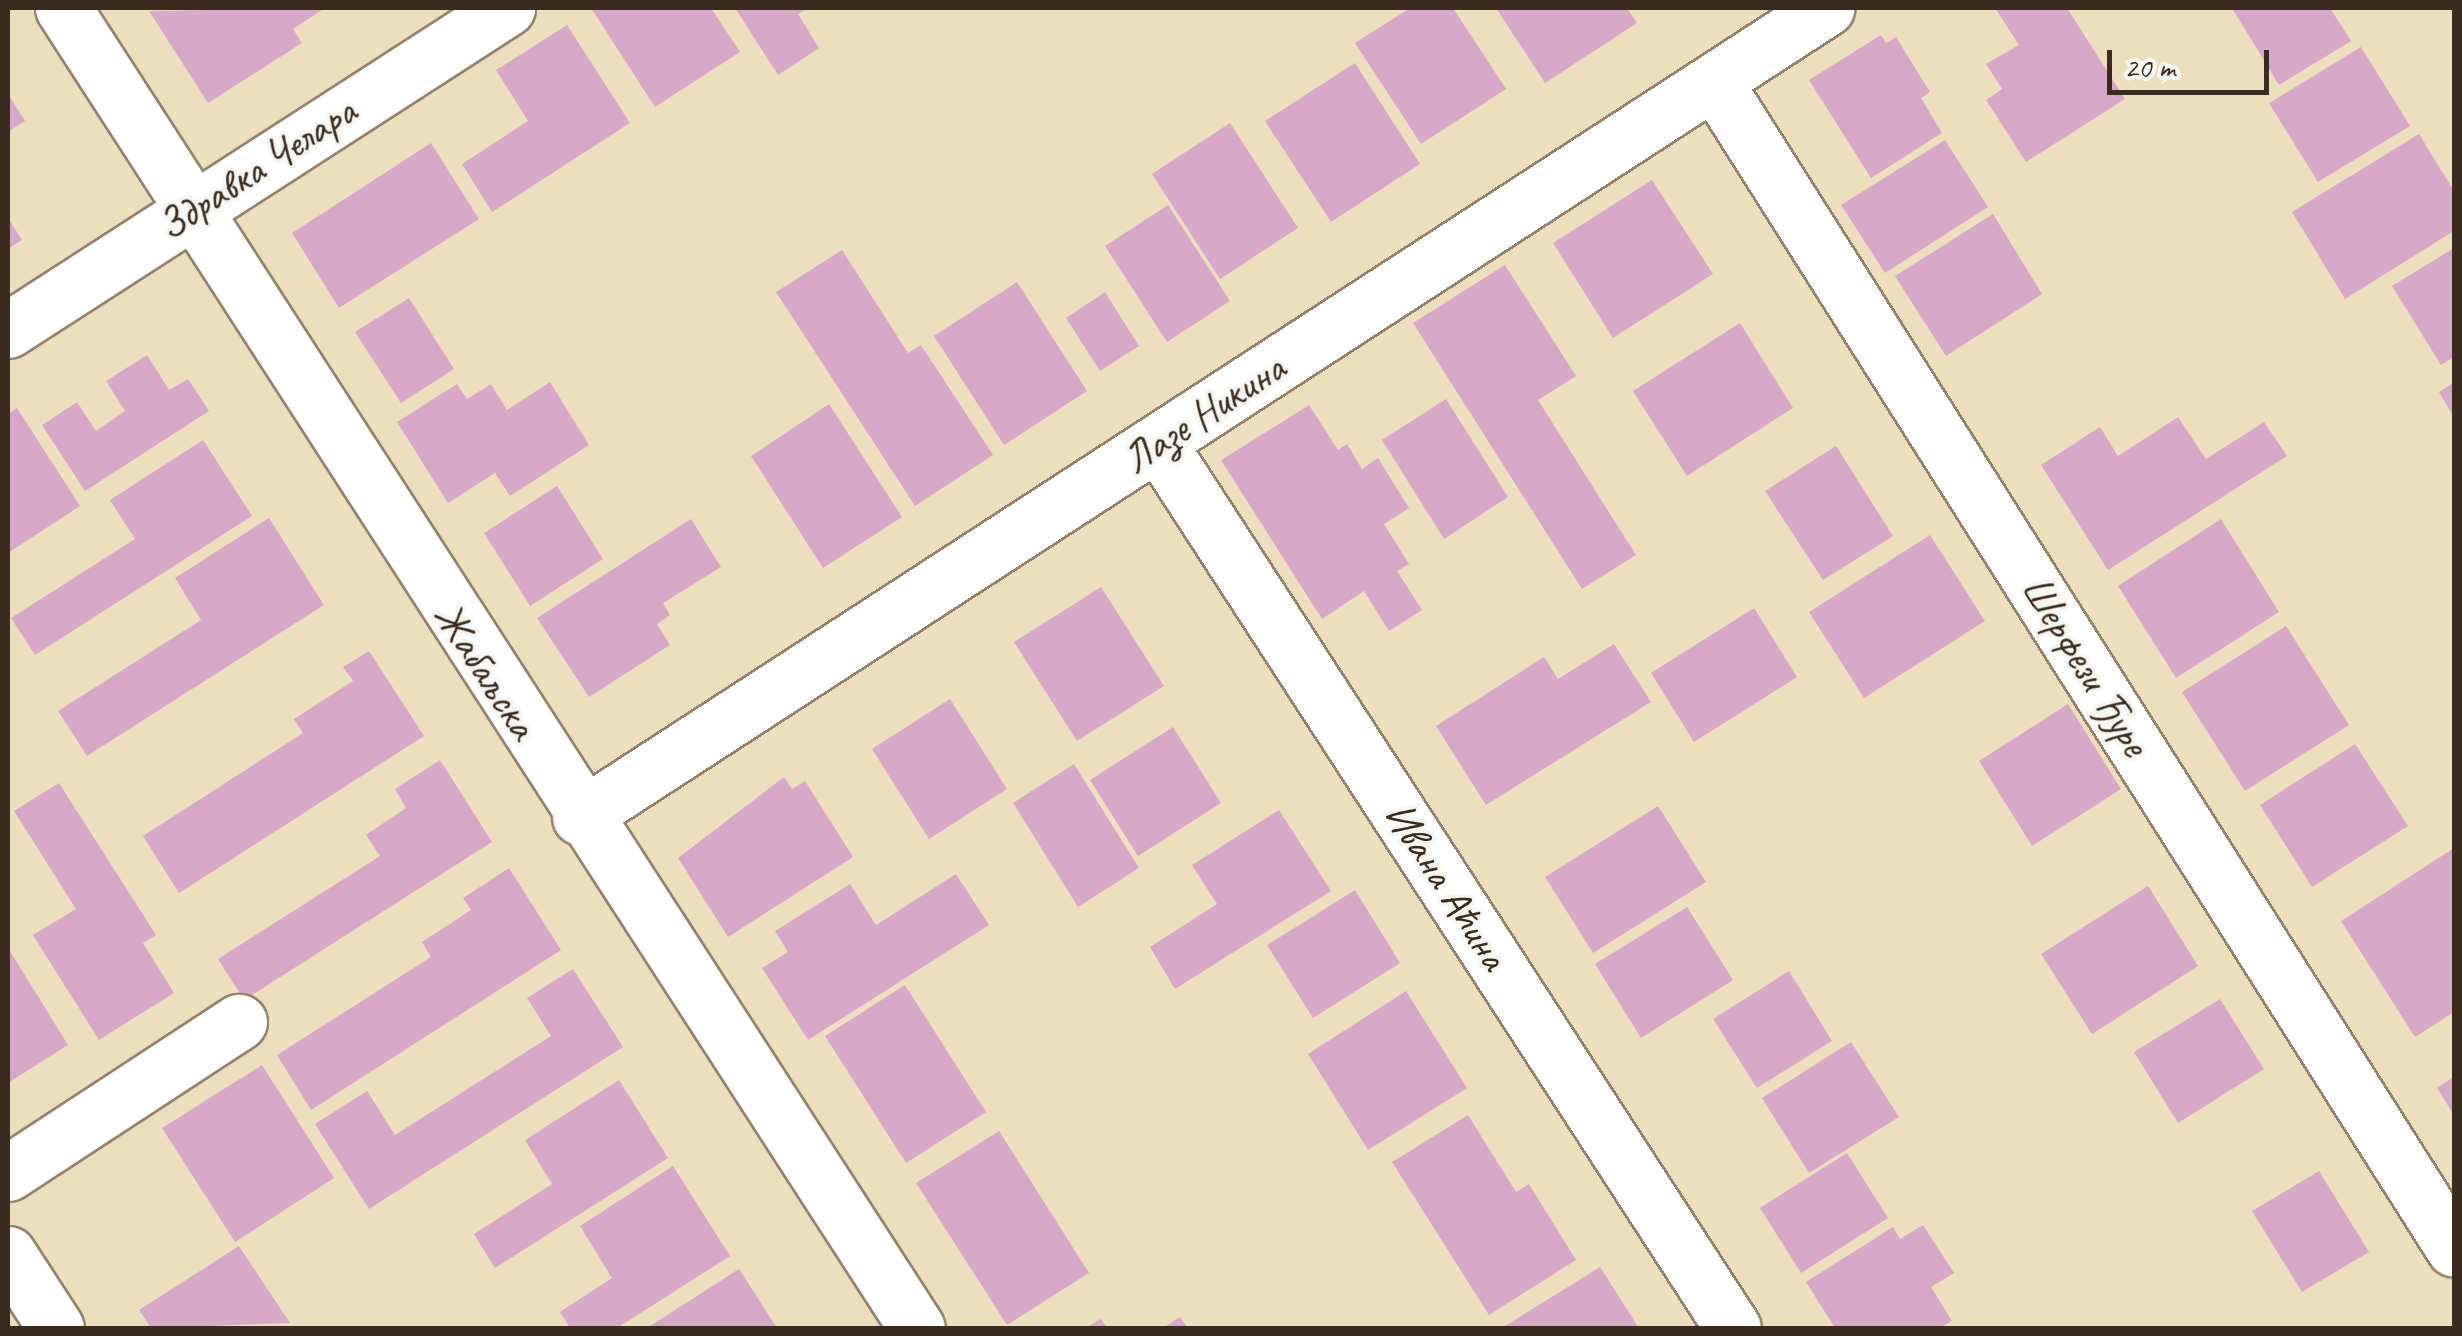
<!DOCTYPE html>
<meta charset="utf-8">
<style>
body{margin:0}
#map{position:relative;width:2462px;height:1336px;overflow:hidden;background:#eddfbe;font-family:Caveat,sans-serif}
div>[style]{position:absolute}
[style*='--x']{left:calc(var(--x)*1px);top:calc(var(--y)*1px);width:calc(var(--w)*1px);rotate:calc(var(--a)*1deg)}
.building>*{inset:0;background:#d8a8c9}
.roads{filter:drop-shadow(2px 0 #94846e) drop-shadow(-2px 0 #94846e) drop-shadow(0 2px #94846e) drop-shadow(0 -2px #94846e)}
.minor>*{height:55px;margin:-27.5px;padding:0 27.5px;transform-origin:27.5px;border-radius:27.5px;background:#fff}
span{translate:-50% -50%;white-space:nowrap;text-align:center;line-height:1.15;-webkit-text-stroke:8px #f6f6f2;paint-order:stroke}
.street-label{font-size:42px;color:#3b2a1e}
.frame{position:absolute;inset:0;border:10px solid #3b2a1e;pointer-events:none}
.scale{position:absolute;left:2107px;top:50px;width:162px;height:45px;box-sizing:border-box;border:5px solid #3b2a1e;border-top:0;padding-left:12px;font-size:30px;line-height:35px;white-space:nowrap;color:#3b2a1e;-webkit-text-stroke:8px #f6f6f2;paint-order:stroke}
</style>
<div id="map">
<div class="building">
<i style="clip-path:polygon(325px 8px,293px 29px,302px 43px,208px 103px,149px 11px)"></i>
<i style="clip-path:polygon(591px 8px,711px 8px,740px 52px,655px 107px)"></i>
<i style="clip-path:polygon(735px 8px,809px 8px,798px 14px,819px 48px,778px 75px)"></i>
<i style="clip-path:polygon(1410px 8px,1453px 8px,1506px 89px,1421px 144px,1355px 43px)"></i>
<i style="clip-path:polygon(1496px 8px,1627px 8px,1637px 23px,1545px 83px)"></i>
<i style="clip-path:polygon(1995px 8px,2067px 8px,2125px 99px,2026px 162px,1986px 100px,2002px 89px,1986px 64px,2019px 45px)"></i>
<i style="clip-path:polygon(2232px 8px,2330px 8px,2351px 41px,2279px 85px)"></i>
<i style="clip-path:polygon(567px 25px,630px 123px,492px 212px,462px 164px,528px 121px,496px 70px)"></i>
<i style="clip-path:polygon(1881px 35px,1886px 43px,1896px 37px,1930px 92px,1921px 98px,1942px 133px,1871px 178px,1809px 80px)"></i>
<i style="clip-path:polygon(2361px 47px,2410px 126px,2318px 182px,2269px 103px)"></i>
<i style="clip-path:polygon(1355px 63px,1420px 164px,1331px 222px,1265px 121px)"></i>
<i style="clip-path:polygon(8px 94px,25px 121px,8px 132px)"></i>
<i style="clip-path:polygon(1230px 123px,1298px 228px,1220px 279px,1152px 174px)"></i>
<i style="clip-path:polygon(2419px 134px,2454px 191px,2454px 231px,2345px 299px,2292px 212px)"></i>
<i style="clip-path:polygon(1945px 140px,1988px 207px,1885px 273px,1841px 205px)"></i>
<i style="clip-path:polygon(431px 143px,479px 219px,339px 308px,292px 233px)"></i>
<i style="clip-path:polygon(1652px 180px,1713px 274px,1613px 338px,1553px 243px)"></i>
<i style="clip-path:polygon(1168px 205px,1230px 301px,1167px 342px,1105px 246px)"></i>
<i style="clip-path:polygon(1993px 214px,2042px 294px,1946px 356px,1895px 276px)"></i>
<i style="clip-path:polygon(8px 218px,22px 240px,8px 249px)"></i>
<i style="clip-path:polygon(2454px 248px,2454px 357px,2441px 365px,2392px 286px)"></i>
<i style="clip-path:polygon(842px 250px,908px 353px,921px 345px,993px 455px,915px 506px,776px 292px)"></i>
<i style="clip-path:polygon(1505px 265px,1576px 376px,1538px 400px,1636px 555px,1582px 589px,1413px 323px)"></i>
<i style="clip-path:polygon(1017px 282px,1087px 391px,1004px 445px,934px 336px)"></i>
<i style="clip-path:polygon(1105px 292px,1139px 346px,1100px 371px,1066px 318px)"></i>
<i style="clip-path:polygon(409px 298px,454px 369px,401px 403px,355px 332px)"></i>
<i style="clip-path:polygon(1740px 323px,1793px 408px,1687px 476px,1633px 391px)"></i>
<i style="clip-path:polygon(147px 355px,169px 390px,188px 379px,209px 411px,85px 491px,42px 425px,77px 402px,96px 431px,125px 411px,106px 381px)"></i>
<i style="clip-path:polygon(550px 382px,589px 445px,510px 496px,495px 473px,448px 503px,397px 422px,457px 384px,467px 399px,491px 384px,507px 410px)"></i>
<i style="clip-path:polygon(2454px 382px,2454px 417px,2439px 392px)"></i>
<i style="clip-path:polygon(1446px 399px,1508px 497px,1444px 539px,1382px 440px)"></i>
<i style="clip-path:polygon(829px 404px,902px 517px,823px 568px,751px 456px)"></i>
<i style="clip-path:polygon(1309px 405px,1338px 450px,1347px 444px,1362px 469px,1378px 458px,1409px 508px,1384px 524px,1409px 564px,1397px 571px,1422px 610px,1389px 631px,1364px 591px,1322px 619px,1221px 460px)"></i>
<i style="clip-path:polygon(17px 408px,80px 506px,8px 553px,8px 414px)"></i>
<i style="clip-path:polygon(2178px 417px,2206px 459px,2264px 422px,2287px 456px,2108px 570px,2041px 465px,2100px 427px,2118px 456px)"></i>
<i style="clip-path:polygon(203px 440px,252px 516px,35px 655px,11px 618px,135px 539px,110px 500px)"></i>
<i style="clip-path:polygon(1836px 446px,1893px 536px,1823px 580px,1765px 491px)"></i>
<i style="clip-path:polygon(557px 486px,603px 559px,530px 606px,484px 533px)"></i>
<i style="clip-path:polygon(269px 518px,324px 605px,87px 756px,58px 711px,201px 620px,175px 578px)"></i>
<i style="clip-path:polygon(691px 519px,721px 567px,663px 603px,670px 615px,657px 624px,670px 645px,589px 697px,537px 618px)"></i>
<i style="clip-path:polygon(2221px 519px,2279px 612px,2176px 678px,2118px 586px)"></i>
<i style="clip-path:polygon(1930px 535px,1985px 621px,1864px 698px,1809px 612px)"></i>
<i style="clip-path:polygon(1101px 587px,1164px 686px,1077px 741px,1014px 642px)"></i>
<i style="clip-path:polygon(1754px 608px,1797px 677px,1694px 742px,1651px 673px)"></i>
<i style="clip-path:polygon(2286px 626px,2349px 725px,2245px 791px,2182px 692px)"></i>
<i style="clip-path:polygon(1614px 644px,1651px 702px,1486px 805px,1436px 726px,1544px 657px,1558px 679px)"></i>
<i style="clip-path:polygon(369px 651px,424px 736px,179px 893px,143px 836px,303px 733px,294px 719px,353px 681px,343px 667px)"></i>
<i style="clip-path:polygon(950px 699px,1007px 789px,929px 839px,872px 749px)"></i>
<i style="clip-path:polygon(2068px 704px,2121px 789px,2032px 846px,1979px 761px)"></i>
<i style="clip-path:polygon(1173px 727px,1221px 803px,1138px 856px,1090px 780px)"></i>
<i style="clip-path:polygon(2355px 744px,2408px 826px,2312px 887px,2260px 805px)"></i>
<i style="clip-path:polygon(440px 760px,492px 842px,244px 1000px,218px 959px,380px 856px,366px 835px,406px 808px,395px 789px)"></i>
<i style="clip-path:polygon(1074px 764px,1139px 868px,1078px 907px,1013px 803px)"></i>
<i style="clip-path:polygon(784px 777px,792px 789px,805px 781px,853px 857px,728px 937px,678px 858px)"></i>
<i style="clip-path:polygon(59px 783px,156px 935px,143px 943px,174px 993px,99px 1040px,33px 935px,76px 909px,14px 811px)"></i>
<i style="clip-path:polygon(1658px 806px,1706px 882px,1593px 953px,1545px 877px)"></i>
<i style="clip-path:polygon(1279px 810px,1331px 891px,1175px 989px,1150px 947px,1217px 904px,1192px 865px)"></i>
<i style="clip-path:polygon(2454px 848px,2454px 1012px,2415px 1037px,2341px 921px)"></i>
<i style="clip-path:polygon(509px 868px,561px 950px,311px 1110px,277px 1055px,431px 957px,422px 942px,471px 910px,463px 898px)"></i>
<i style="clip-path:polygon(956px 874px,989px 925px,808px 1040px,762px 968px,788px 952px,775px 931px,850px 884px,876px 925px)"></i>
<i style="clip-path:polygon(2148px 886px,2198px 966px,2092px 1034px,2041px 954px)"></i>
<i style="clip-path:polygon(1355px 890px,1400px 963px,1313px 1018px,1267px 945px)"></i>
<i style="clip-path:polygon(1687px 907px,1733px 980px,1641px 1038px,1595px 964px)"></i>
<i style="clip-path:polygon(8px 948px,68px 1045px,8px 1083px)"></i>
<i style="clip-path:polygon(573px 969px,623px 1047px,369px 1209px,315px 1124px,367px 1091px,395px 1135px,551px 1036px,527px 998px)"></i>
<i style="clip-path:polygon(1789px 971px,1832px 1041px,1757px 1088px,1713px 1019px)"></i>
<i style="clip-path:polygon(905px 985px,986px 1112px,906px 1163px,825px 1036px)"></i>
<i style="clip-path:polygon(1406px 991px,1467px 1088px,1368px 1150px,1308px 1054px)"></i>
<i style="clip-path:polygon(2220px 999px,2264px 1069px,2178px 1123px,2134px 1052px)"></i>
<i style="clip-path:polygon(1851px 1042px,1899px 1117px,1809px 1173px,1762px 1098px)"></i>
<i style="clip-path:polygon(262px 1065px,334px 1178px,235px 1242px,162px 1128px)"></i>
<i style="clip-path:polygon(2454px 1077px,2454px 1115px,2437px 1088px)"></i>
<i style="clip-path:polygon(619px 1080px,668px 1158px,495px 1268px,474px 1234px,552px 1184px,525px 1140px)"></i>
<i style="clip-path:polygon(1468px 1115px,1516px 1192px,1529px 1184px,1576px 1260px,1489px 1315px,1392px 1162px)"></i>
<i style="clip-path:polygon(999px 1131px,1089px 1273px,1007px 1325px,916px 1183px)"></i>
<i style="clip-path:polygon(1847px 1153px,1888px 1218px,1801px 1273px,1760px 1208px)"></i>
<i style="clip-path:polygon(673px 1166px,730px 1256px,617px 1328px,570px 1328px,560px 1312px,612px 1278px,580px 1226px)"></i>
<i style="clip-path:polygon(2319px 1171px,2369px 1252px,2302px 1292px,2252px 1211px)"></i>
<i style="clip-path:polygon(1923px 1225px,1954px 1273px,1931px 1287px,1952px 1321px,1939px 1328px,1835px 1328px,1806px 1282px,1893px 1227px,1900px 1239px)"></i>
<i style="clip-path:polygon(239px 1246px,290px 1323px,151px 1328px,139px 1310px)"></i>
<i style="clip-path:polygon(1600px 1267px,1639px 1328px,1502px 1328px)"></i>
<i style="clip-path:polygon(739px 1269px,777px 1328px,647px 1328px)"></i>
<i style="clip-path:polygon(1180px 1317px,1188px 1328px,1163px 1328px)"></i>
<i style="clip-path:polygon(1101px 1319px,1107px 1328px,1085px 1328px)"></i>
</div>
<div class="roads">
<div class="minor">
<i style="--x:63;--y:8;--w:1572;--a:57.1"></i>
<i style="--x:1715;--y:83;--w:1380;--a:57.63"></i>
<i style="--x:8;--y:330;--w:594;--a:-32.83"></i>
<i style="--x:1158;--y:443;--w:1055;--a:56.99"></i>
<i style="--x:580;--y:817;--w:1486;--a:-32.99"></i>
<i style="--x:8;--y:1173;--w:276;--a:-33.2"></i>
<i style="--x:8;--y:1254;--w:88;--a:57"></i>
</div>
</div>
<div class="street-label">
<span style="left:257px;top:169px;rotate:-33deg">Здравка Челара</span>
<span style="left:1204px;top:414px;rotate:-33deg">Лазе Никина</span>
<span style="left:2085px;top:666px;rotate:58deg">Шерфези Ђуре</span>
<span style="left:485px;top:671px;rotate:57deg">Жабаљска</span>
<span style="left:1446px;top:886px;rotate:57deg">Ивана Аћина</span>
</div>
<div class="frame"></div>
<div class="scale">20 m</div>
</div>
